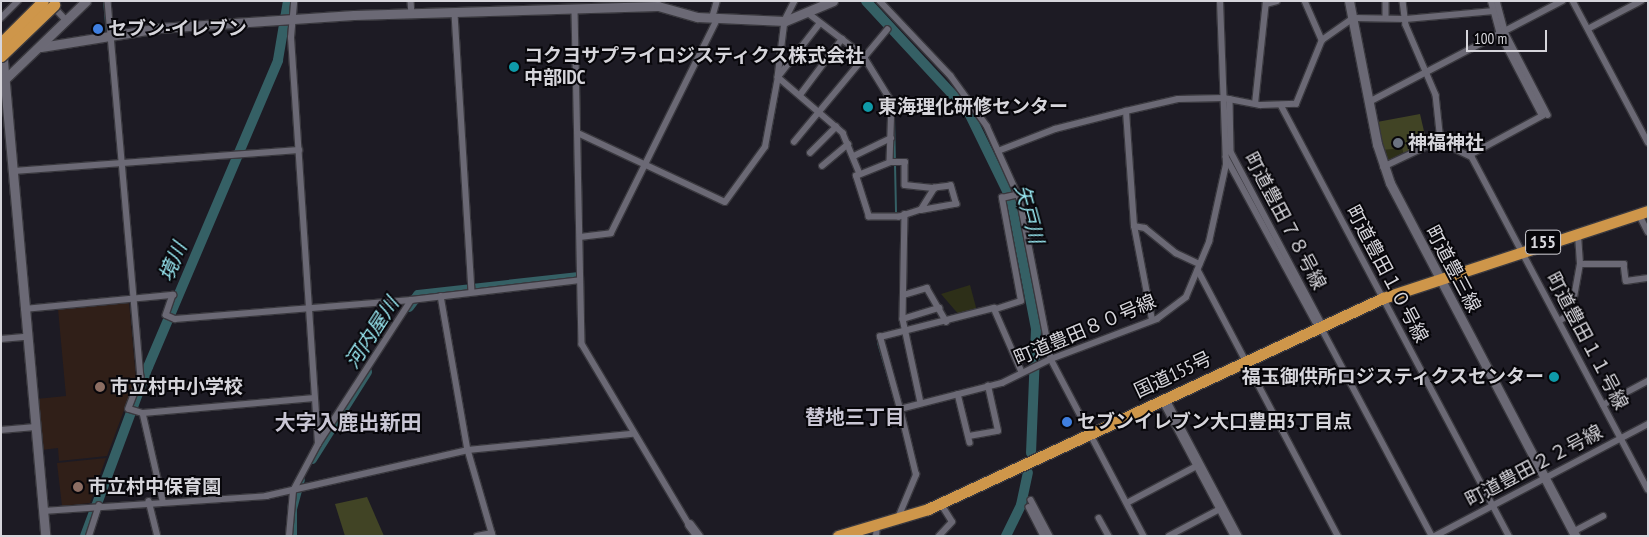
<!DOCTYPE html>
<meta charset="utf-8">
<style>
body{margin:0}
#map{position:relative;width:1649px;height:537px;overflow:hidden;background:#1d1b24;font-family:"PT Sans Narrow","Noto Sans JP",sans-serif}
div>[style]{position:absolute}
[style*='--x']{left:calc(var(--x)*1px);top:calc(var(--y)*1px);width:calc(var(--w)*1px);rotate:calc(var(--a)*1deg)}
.education>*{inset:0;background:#301f18}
.green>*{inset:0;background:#2d2f18}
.forest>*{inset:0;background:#414425}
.stream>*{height:2px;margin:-1px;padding:0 1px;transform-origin:1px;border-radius:1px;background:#356065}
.river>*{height:10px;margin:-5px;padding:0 5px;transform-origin:5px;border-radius:5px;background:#356065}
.roads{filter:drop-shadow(1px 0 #39383e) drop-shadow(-1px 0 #39383e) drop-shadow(0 1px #39383e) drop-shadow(0 -1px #39383e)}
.street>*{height:5.5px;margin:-2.75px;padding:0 2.75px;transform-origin:2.75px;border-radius:2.75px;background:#6b6975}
.secondary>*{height:9px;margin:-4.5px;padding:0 4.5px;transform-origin:4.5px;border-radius:4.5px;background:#6b6975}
.highway>*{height:11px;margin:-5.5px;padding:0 5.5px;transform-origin:5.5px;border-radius:5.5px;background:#ce964a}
.bridges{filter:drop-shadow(1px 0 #39383e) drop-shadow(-1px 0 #39383e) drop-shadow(0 1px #39383e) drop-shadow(0 -1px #39383e)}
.highway-bridge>*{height:11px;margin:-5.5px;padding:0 5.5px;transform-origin:5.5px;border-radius:5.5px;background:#ce964a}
.dots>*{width:14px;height:14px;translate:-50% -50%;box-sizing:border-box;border:2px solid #07060a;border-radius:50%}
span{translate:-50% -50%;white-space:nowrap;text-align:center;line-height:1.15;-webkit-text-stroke:4px #07060a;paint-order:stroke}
.shield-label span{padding:1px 4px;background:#07060a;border:1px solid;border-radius:4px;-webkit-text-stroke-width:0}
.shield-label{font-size:18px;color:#d6d5db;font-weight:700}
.poi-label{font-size:19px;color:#d6d5db;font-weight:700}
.left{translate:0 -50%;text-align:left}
.right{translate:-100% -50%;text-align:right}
.street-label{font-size:19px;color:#d6d5db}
.water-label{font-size:20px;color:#98e7f1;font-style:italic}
.neighbourhood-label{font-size:20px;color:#c9c6d4;font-weight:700}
.quarter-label{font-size:21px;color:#c9c6d4;font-weight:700}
.frame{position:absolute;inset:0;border:2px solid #d6d5db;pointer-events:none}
.scale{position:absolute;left:1466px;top:30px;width:81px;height:22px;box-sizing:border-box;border:2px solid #d6d5db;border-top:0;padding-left:6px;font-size:15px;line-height:18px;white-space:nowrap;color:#d6d5db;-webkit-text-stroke:4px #07060a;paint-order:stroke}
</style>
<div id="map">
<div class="education">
<i style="clip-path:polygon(129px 303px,136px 378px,107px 456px,59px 461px,58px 448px,41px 450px,36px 399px,66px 396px,58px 309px)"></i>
<i style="clip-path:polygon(106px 458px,90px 503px,62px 506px,57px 463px)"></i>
</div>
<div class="green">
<i style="clip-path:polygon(1402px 147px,1404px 155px,1386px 161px,1383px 150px)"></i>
<i style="clip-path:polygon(970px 285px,977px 311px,960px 316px,941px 294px)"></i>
</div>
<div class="forest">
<i style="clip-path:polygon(1420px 114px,1427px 144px,1404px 155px,1402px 148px,1383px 150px,1377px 122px)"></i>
<i style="clip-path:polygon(367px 497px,384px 536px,345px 536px,335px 504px)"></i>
</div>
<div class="stream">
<i style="--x:104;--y:1;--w:32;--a:85"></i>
<i style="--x:108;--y:40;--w:90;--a:84.9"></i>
<i style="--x:867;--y:56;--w:41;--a:59"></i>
<i style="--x:894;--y:116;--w:97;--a:88.8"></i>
<i style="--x:768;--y:147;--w:67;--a:-79.7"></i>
<i style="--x:128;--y:261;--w:35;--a:85"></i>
<i style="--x:131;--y:301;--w:20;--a:84"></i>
<i style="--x:878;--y:343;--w:75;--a:73.7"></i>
</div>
<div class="river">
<i style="--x:866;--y:1;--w:150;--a:47.2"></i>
<i style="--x:968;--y:111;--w:98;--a:64"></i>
<i style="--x:1011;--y:199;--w:132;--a:79.1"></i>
<i style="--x:1036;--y:329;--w:124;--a:92.3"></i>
<i style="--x:409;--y:307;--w:15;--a:-53"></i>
<i style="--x:418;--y:295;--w:162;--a:-6.4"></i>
<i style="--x:312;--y:459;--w:103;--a:-57.7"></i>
<i style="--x:85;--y:536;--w:180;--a:-69.6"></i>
<i style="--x:148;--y:367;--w:333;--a:-67"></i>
<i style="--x:278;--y:60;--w:60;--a:-80.4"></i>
<i style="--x:292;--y:536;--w:27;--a:-90"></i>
<i style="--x:292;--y:509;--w:30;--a:-75"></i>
<i style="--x:1006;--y:536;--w:34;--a:-64"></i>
<i style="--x:1021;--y:505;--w:33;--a:-78"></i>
</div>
<div class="roads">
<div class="street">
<i style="--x:108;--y:1;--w:377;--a:85"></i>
<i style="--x:141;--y:377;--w:34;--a:111"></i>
<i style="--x:129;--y:409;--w:15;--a:16"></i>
<i style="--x:143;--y:413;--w:172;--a:-5"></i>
<i style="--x:411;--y:1;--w:14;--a:86"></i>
<i style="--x:795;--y:1;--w:22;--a:117"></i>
<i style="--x:785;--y:21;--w:56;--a:97.1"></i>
<i style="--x:778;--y:77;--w:86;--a:40.7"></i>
<i style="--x:843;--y:133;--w:44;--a:67.5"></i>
<i style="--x:880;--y:1;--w:103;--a:46.6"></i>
<i style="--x:951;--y:76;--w:62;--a:54.2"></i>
<i style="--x:987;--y:126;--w:80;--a:65.7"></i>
<i style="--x:1020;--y:199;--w:163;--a:79"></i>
<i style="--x:1051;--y:359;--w:200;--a:62.3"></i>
<i style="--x:1305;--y:1;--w:43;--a:66.4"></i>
<i style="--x:1386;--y:1;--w:15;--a:90"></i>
<i style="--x:1403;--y:1;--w:24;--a:83"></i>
<i style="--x:1406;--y:25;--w:76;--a:66.8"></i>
<i style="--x:1436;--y:95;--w:47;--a:83.9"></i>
<i style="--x:1441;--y:142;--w:34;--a:26"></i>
<i style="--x:1472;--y:157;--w:376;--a:62.1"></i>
<i style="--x:1497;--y:1;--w:34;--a:75"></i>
<i style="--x:1506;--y:34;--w:91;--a:62.6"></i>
<i style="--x:1573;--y:1;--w:160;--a:62"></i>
<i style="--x:1266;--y:4;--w:11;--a:-15"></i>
<i style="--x:53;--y:6;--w:21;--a:47"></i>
<i style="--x:575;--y:11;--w:333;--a:88.8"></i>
<i style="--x:582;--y:344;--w:209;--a:59.3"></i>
<i style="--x:808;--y:13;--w:69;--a:37.4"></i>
<i style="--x:863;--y:55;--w:55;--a:58.3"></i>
<i style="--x:892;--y:102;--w:60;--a:91.9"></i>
<i style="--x:455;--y:14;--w:278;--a:86.5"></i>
<i style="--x:1;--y:18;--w:24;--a:-45"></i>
<i style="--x:712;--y:18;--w:18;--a:-74"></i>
<i style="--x:1588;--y:29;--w:60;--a:-27.8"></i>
<i style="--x:800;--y:95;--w:70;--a:-53.1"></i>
<i style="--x:1230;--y:99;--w:53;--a:88.9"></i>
<i style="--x:1231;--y:152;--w:197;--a:62.1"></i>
<i style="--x:1369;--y:102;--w:218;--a:-27.6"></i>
<i style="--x:1255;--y:104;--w:104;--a:-83.9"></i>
<i style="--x:1281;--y:105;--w:488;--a:62.1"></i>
<i style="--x:578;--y:133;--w:162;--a:25.1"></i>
<i style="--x:725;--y:202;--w:68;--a:-54"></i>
<i style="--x:765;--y:147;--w:71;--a:-79.5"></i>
<i style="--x:778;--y:77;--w:68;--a:-52.1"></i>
<i style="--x:794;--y:142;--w:146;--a:-50.3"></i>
<i style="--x:998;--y:151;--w:61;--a:-21.1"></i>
<i style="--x:1055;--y:129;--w:73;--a:-14.2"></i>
<i style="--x:810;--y:153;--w:37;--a:-45"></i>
<i style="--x:1470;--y:155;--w:82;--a:-28.4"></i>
<i style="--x:1542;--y:116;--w:91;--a:-117.4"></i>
<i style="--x:1500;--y:35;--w:35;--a:-105"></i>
<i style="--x:854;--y:156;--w:41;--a:-25.9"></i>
<i style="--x:1226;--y:157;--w:187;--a:61.5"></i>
<i style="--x:890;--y:162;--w:15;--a:0"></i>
<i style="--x:905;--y:162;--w:23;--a:90"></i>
<i style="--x:905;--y:185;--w:30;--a:6"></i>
<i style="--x:935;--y:188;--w:26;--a:122"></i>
<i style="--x:921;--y:210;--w:23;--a:162"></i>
<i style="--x:899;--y:217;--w:30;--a:180"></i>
<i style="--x:869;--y:217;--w:43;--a:-107.6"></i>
<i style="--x:856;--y:176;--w:37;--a:-22"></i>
<i style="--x:822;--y:166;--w:34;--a:-40"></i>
<i style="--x:1383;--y:167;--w:63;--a:-25.3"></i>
<i style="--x:13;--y:171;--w:287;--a:-4.2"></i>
<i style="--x:921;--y:210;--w:36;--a:-10"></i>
<i style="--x:956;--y:204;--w:19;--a:-106"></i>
<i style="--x:951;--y:186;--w:16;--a:173"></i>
<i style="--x:905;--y:214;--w:105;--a:91.1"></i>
<i style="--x:903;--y:319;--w:86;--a:77.9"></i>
<i style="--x:1639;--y:214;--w:20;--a:63"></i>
<i style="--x:1134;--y:226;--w:11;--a:10"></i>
<i style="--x:1145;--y:228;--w:40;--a:39"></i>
<i style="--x:1176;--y:253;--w:26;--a:25"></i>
<i style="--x:580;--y:237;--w:31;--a:-7"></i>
<i style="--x:611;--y:233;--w:239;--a:-63.6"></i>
<i style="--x:1580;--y:264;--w:44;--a:0"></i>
<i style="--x:1624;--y:264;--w:17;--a:83"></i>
<i style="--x:1626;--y:281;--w:22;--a:-8"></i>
<i style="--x:1198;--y:270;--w:301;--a:62.2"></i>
<i style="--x:904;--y:295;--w:24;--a:-17"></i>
<i style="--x:927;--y:288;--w:39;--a:60"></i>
<i style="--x:441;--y:296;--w:156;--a:80.1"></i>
<i style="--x:468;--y:450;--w:90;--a:73.8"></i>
<i style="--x:24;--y:309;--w:150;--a:-5.4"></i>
<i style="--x:173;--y:295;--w:21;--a:109"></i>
<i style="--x:166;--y:315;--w:10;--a:24"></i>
<i style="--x:175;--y:319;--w:237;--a:-4.6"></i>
<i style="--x:411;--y:300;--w:170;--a:-6.7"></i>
<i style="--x:996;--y:309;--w:26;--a:-18"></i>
<i style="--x:1021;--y:301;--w:105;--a:-100.5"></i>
<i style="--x:1002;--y:198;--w:17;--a:-13"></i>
<i style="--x:903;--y:319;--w:38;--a:-17"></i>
<i style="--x:1152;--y:320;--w:96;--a:-100.8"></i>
<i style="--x:1134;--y:226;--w:115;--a:-94"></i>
<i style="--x:1126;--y:111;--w:53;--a:-13"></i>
<i style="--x:1178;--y:99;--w:46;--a:-1.2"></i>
<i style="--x:1224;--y:98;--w:37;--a:11"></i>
<i style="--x:1260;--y:105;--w:36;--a:-2"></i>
<i style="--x:1296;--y:104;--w:69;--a:-67.9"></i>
<i style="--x:1322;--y:40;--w:39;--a:-35"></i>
<i style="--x:1354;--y:18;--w:52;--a:1.1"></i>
<i style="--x:1406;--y:19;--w:88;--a:-5.2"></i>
<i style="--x:1559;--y:321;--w:14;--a:-30"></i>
<i style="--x:1571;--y:314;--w:51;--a:-79.8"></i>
<i style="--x:1580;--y:264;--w:30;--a:-94"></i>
<i style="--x:1321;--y:327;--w:237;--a:62"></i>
<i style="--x:1;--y:339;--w:25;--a:-5"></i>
<i style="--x:958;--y:394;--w:50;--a:76.2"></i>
<i style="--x:1166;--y:398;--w:156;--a:62.1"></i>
<i style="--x:1162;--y:400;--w:154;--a:62.1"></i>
<i style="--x:1603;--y:405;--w:51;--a:-28.1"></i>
<i style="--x:900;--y:409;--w:75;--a:-105.5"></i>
<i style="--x:880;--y:337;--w:118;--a:-14.3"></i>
<i style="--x:994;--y:308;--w:70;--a:66.4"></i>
<i style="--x:143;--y:413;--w:89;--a:77.1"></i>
<i style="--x:1;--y:430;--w:34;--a:-5"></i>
<i style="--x:969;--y:436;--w:29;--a:-10"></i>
<i style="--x:998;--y:431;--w:46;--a:-102.5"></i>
<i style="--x:318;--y:444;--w:171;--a:-57.1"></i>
<i style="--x:1031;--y:500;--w:41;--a:62.2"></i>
<i style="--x:149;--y:501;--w:36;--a:76"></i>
<i style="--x:1127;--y:503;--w:79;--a:-27.9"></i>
<i style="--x:1029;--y:507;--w:33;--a:63"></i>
<i style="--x:43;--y:511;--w:224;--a:-3.8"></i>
<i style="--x:266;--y:496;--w:207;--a:-12.8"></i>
<i style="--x:468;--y:450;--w:165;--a:-5.6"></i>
<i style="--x:898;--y:518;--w:47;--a:-67.3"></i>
<i style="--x:916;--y:475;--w:68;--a:-103.6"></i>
<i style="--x:900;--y:409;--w:105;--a:-14.3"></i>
<i style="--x:1002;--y:383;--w:55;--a:-26.1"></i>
<i style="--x:1051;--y:359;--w:113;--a:-20.7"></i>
<i style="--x:1157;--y:319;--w:36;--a:-37"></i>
<i style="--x:1186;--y:297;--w:60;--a:-67.3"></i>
<i style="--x:1209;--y:242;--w:79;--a:-77.6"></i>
<i style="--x:1226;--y:165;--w:164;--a:-92.1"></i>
<i style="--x:1099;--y:518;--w:21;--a:61"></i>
<i style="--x:1573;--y:532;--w:34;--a:-28"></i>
<i style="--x:89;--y:536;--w:32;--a:-72"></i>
<i style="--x:289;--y:536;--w:45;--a:-84.9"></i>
<i style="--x:293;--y:491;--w:53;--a:-62"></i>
<i style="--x:318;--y:444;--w:407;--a:-93.8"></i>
<i style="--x:291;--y:38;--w:37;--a:-85"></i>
<i style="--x:477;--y:536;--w:15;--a:-11"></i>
<i style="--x:876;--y:536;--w:9;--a:-84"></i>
<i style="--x:939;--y:536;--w:19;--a:-47"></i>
<i style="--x:952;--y:522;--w:22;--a:-122"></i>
<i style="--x:1169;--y:536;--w:58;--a:-27.9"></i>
<i style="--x:1435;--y:536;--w:241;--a:-27.7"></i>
</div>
<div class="secondary">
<i style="--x:1349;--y:1;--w:146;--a:78.9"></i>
<i style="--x:1377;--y:144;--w:41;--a:71.6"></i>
<i style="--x:1390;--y:183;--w:399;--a:62.3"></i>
<i style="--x:41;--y:47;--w:120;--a:-9.1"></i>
<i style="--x:159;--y:28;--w:195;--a:-3.8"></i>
<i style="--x:354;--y:15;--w:304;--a:-1.7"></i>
<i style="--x:658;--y:6;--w:41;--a:15.8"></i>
<i style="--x:697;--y:17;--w:88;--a:2.6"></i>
<i style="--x:785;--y:21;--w:52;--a:-22.6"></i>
<i style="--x:2;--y:50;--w:488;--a:84.9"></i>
<i style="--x:1;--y:83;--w:118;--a:-44"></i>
<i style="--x:689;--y:524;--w:15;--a:53"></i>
</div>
<div class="highway">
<i style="--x:838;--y:536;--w:94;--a:-16.7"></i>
<i style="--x:928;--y:509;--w:502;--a:-24.88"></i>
<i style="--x:1383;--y:298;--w:279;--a:-18.2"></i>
</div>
</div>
<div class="bridges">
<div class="highway-bridge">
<i style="--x:1;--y:43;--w:59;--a:-45"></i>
<i style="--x:1;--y:56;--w:74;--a:-43.9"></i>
</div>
</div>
<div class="dots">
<i style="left:98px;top:29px;background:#3f7fe0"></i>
<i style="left:514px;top:67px;background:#0f9aa8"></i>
<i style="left:868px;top:107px;background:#0f9aa8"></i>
<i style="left:1398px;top:143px;background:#6b7280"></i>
<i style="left:1554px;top:377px;background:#0f9aa8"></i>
<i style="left:100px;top:387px;background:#8d6e63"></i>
<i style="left:1067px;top:422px;background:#3f7fe0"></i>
<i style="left:78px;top:487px;background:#8d6e63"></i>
</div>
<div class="shield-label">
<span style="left:1543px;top:242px">155</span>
</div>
<div class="poi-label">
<span class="left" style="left:108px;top:29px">セブン-イレブン</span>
<span class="left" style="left:524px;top:67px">コクヨサプライロジスティクス株式会社<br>中部IDC</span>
<span class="left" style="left:878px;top:107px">東海理化研修センター</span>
<span class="left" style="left:1408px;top:143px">神福神社</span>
<span class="right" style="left:1544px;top:377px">福玉御供所ロジスティクスセンター</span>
<span class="left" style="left:110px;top:387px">市立村中小学校</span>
<span class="left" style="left:1077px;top:422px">セブンイレブン大口豊田3丁目点</span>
<span class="left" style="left:88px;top:487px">市立村中保育園</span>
</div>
<div class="street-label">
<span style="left:1285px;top:221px;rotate:62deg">町道豊田７８号線</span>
<span style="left:1453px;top:269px;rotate:62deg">町道豊三線</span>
<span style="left:1387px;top:274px;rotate:62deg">町道豊田１０号線</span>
<span style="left:1085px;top:330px;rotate:-23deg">町道豊田８０号線</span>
<span style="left:1587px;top:341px;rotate:62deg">町道豊田１１号線</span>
<span style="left:1173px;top:375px;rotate:-25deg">国道155号</span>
<span style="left:1534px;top:466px;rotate:-28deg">町道豊田２２号線</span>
</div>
<div class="water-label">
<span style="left:1029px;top:214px;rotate:75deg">矢戸川</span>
<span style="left:173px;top:262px;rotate:-67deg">境川</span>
<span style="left:372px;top:333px;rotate:-57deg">河内屋川</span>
</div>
<div class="neighbourhood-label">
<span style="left:855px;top:417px">替地三丁目</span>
</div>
<div class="quarter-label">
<span style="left:348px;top:423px">大字入鹿出新田</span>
</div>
<div class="frame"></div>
<div class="scale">100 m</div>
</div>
